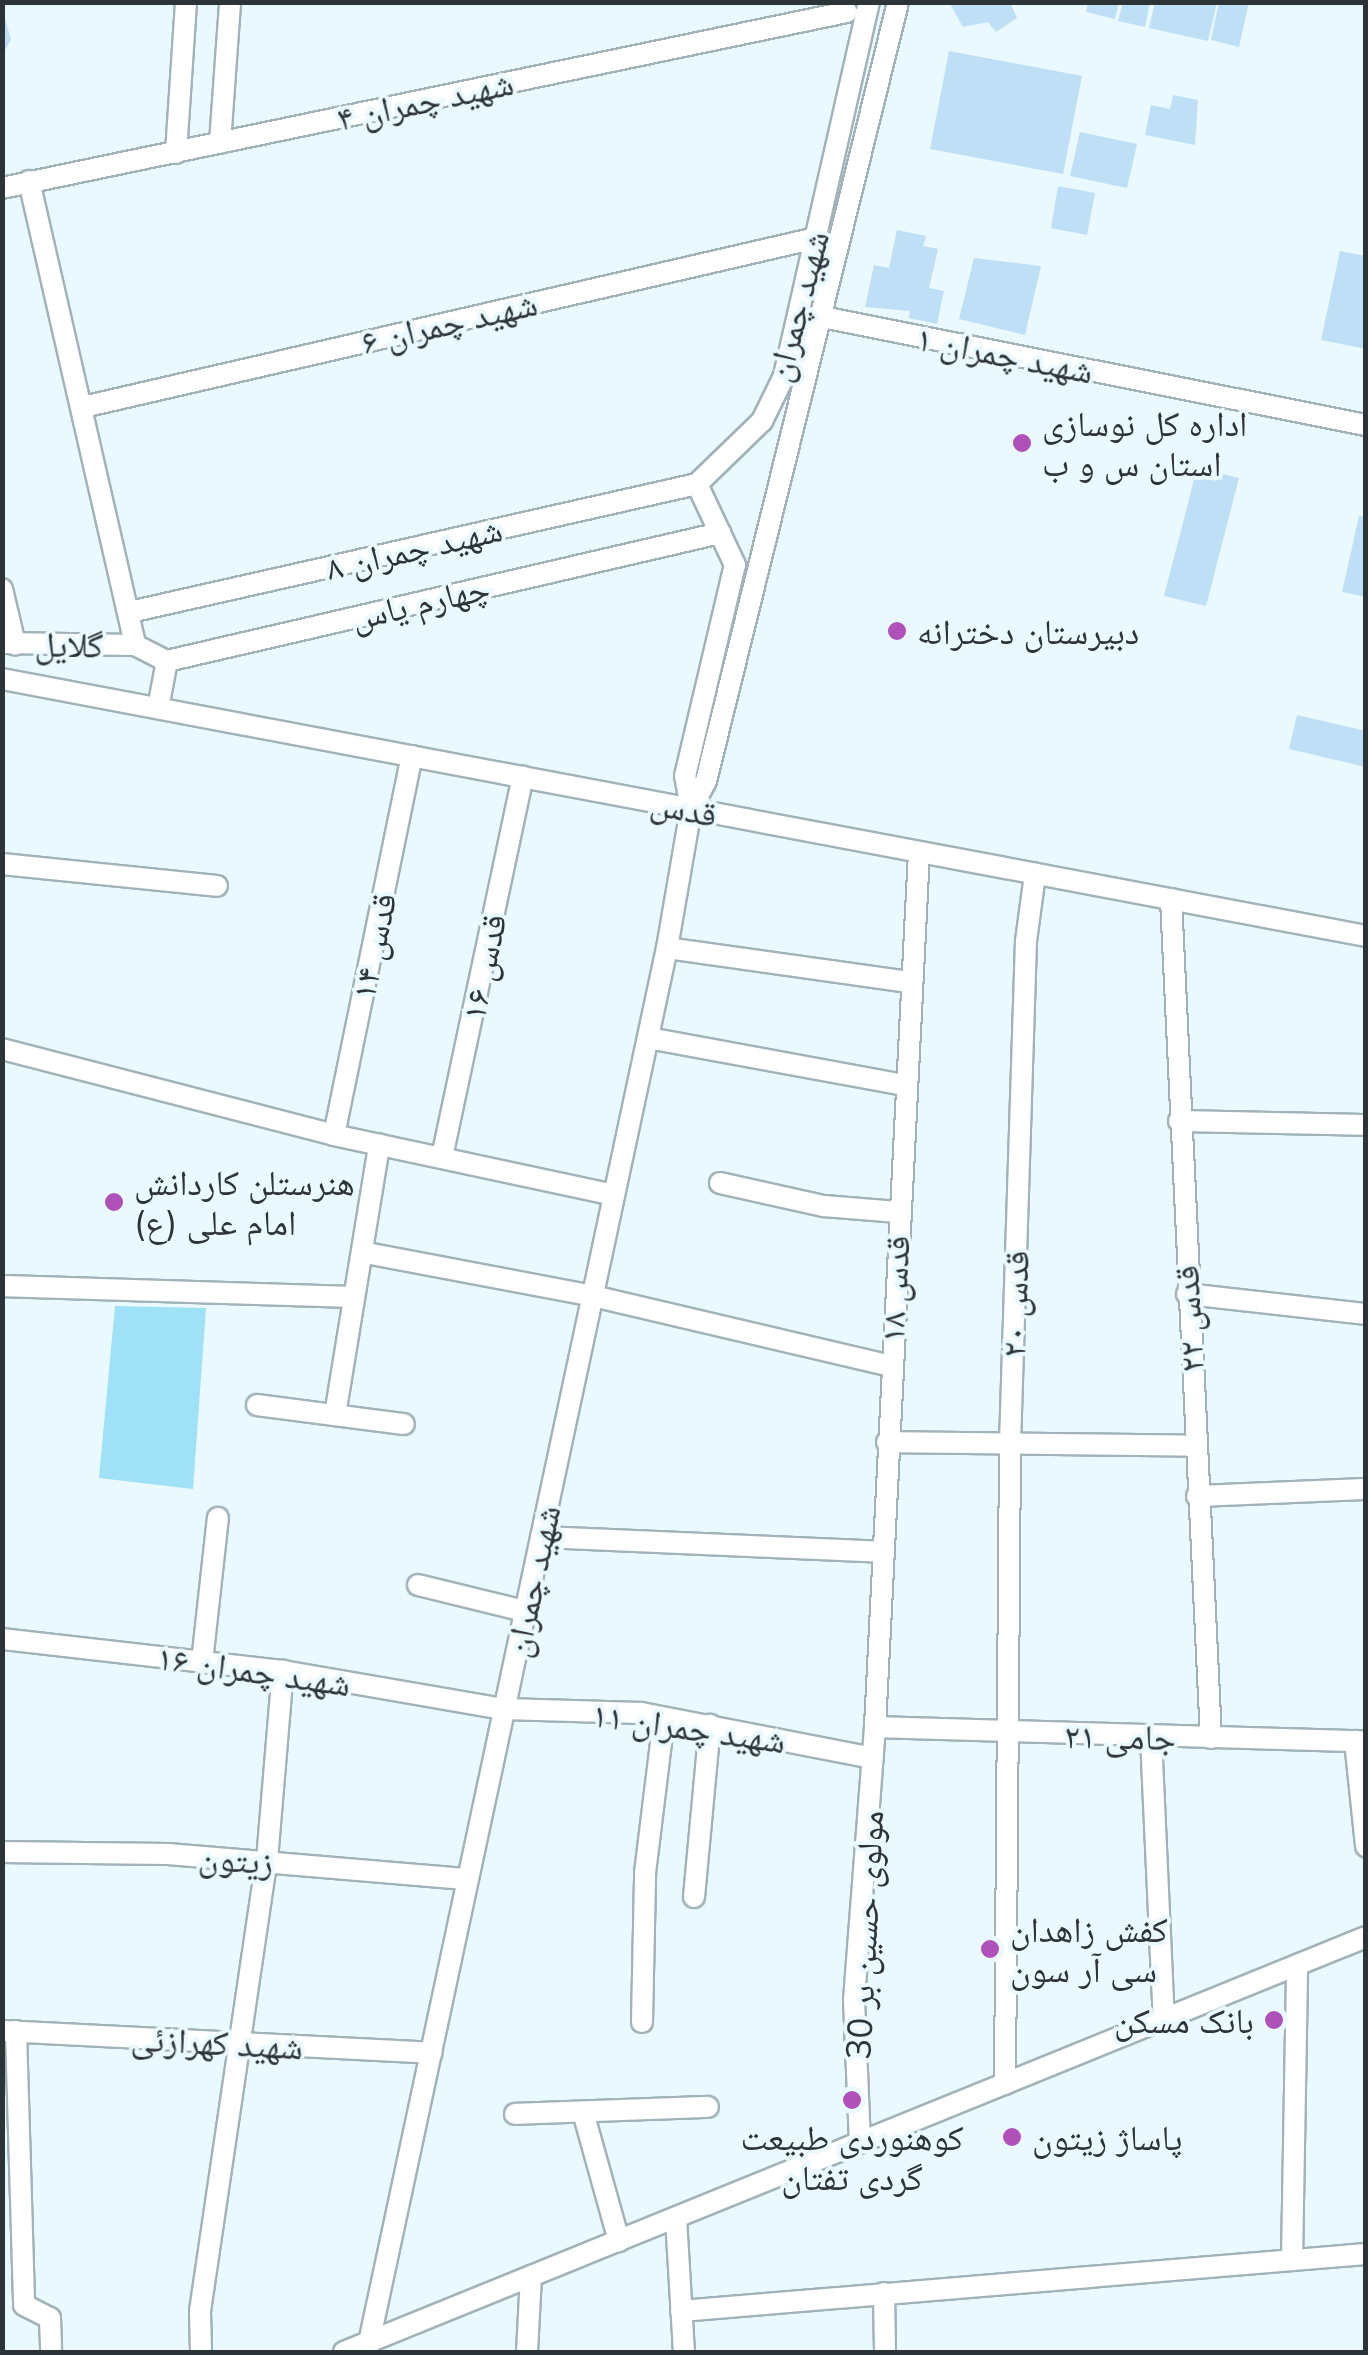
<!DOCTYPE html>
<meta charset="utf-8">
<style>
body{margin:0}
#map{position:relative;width:1368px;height:2355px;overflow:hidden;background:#e9f9fe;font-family:Mulish,"Noto Naskh Arabic",sans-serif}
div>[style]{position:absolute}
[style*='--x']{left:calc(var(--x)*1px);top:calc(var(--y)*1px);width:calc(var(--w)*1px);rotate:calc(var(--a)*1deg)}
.green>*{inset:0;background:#9fe1f7}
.building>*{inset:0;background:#bfdff7}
.roads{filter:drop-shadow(2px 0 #a1b3b9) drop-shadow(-2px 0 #a1b3b9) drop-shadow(0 2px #a1b3b9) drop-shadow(0 -2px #a1b3b9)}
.minor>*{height:20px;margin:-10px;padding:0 10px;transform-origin:10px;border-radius:10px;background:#fff}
.dots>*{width:28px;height:28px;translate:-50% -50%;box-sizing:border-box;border:5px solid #e9f9fe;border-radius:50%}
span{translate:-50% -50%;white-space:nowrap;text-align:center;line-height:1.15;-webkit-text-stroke:8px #e9f9fe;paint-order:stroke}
.street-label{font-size:35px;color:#2d3437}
.poi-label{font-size:35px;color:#2d3437}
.left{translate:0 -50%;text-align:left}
.right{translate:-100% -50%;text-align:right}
.frame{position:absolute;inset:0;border:5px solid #2d3437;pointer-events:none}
</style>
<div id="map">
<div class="green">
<i style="clip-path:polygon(115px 1306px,206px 1308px,193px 1489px,99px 1478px)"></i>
</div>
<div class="building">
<i style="clip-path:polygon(1010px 2px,1017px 18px,996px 32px,988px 22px,963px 27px,950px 4px)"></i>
<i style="clip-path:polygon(1088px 2px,1119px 2px,1115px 19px,1086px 12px)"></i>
<i style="clip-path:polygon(1123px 2px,1150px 2px,1145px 27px,1118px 21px)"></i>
<i style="clip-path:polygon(1155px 2px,1217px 2px,1208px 41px,1149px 28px)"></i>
<i style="clip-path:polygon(1219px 2px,1249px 2px,1239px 47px,1211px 40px)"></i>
<i style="clip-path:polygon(2px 8px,11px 40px,2px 55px)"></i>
<i style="clip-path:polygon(949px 51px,1082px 76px,1063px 174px,930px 149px)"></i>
<i style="clip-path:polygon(1173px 95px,1198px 100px,1195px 145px,1145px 135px,1151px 105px,1170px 109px)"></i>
<i style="clip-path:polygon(1080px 132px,1137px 144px,1127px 188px,1070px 176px)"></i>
<i style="clip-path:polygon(1058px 186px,1095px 193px,1087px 235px,1051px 228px)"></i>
<i style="clip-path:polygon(897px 230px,926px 236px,923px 246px,938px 249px,929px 288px,944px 291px,937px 324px,909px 318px,910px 311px,865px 307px,874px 265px,889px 268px)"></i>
<i style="clip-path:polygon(1340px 251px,1366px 256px,1366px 349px,1321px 340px)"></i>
<i style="clip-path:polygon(974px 258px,1041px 266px,1025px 335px,959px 319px)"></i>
<i style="clip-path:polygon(1197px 468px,1239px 478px,1206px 606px,1164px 596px)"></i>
<i style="clip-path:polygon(1359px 516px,1366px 517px,1366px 597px,1342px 592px)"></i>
<i style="clip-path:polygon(1297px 715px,1366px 731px,1366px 767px,1289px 749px)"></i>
</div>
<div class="roads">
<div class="minor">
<i style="--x:220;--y:143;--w:141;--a:-85.9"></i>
<i style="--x:176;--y:153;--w:151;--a:-86.2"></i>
<i style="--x:29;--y:181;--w:476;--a:77.1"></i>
<i style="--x:135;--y:645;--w:36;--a:27"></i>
<i style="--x:2;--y:188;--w:863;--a:-11.77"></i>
<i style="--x:822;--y:317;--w:555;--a:11.23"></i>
<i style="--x:83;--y:407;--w:752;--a:-12.98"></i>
<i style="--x:2;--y:589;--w:57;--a:76.7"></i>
<i style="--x:130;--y:612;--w:581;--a:-12.72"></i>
<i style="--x:2;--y:643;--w:133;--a:0.9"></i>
<i style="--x:2;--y:679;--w:1388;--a:10.67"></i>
<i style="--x:158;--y:708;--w:48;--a:-79.2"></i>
<i style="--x:167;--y:661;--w:568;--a:-13.03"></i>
<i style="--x:691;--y:809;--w:34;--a:-100"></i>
<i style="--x:685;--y:776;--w:217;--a:-76.7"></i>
<i style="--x:735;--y:565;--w:89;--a:-115.1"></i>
<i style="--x:697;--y:484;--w:91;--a:-44.1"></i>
<i style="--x:762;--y:421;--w:50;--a:-63.9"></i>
<i style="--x:784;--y:376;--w:384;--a:-77.2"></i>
<i style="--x:2;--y:864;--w:216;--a:5.8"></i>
<i style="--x:1171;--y:899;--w:840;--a:87.27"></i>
<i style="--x:667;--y:948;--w:245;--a:8"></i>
<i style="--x:648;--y:1038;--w:260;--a:10.4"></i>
<i style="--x:2;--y:1049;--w:343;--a:14.5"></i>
<i style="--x:334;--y:1135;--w:286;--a:12.1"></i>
<i style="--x:1179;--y:1121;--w:187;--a:1.2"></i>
<i style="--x:334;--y:1135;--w:387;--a:-78.4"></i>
<i style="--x:442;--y:1157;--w:389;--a:-78"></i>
<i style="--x:720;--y:1183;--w:107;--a:12.5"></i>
<i style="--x:824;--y:1206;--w:74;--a:4.6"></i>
<i style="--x:366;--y:1253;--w:231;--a:10.7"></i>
<i style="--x:593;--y:1296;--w:306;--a:13.2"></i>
<i style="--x:2;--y:1286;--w:349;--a:1.8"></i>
<i style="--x:1187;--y:1294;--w:180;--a:6.4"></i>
<i style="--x:257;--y:1405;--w:148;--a:7.4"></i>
<i style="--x:335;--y:1415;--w:274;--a:-80.7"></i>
<i style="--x:887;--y:1442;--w:307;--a:0.7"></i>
<i style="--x:1197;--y:1496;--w:169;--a:-2.4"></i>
<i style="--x:541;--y:1537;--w:342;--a:2.5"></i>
<i style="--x:418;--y:1585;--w:110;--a:13.7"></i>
<i style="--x:2;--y:1639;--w:283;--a:6.5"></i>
<i style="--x:283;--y:1671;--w:224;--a:9.8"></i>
<i style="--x:504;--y:1709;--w:137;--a:1.7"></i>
<i style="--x:641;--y:1713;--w:236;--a:11"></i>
<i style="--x:202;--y:1662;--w:145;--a:-83.7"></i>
<i style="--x:875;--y:1727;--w:491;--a:1.7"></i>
<i style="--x:1151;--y:1737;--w:282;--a:87.4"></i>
<i style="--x:1355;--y:1741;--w:106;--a:84"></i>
<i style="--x:2;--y:1852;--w:166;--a:0.7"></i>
<i style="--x:168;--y:1854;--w:301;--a:4.8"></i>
<i style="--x:694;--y:1897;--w:173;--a:-84.7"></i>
<i style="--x:642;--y:2022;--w:149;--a:-88.8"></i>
<i style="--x:645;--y:1873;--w:155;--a:-83"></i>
<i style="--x:2;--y:2031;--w:430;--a:2.9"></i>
<i style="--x:16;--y:2031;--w:274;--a:88.3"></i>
<i style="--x:24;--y:2305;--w:29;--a:27"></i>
<i style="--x:50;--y:2318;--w:34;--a:88"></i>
<i style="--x:1005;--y:2084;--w:640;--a:-89.55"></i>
<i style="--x:1010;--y:1444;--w:503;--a:-88.18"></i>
<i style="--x:1026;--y:941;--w:68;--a:-82.3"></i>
<i style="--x:583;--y:2112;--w:134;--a:74.4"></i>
<i style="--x:515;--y:2114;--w:193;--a:-2.1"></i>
<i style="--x:860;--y:2143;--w:143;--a:-92.4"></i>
<i style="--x:854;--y:2000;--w:274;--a:-85.6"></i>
<i style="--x:875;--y:1727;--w:876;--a:-87.12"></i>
<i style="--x:676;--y:2218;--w:134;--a:86.6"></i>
<i style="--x:1292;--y:2260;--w:295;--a:-89"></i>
<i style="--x:884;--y:2293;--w:59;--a:89"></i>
<i style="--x:681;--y:2311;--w:687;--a:-4.76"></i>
<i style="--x:201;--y:2352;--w:41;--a:-91.4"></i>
<i style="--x:200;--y:2311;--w:456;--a:-81.6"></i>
<i style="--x:267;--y:1860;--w:190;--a:-85.2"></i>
<i style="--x:344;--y:2352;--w:1103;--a:-22.1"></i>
<i style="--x:367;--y:2352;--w:1436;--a:-77.94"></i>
<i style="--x:667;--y:948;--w:141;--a:-80.2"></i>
<i style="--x:691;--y:809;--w:32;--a:-62"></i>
<i style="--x:706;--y:781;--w:802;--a:-76.15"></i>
<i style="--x:527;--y:2352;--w:76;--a:-87"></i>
</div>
</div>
<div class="dots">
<i style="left:1022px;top:443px;background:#b050b9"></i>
<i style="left:897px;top:631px;background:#b050b9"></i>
<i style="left:114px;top:1202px;background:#b050b9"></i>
<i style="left:990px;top:1949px;background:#b050b9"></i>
<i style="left:1274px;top:2020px;background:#b050b9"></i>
<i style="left:852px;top:2100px;background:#b050b9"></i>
<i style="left:1012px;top:2137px;background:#b050b9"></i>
</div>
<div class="street-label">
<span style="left:425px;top:100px;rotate:-12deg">شهید چمران ۴</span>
<span style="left:797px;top:306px;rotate:-75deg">شهید چمران</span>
<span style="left:449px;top:322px;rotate:-13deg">شهید چمران ۶</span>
<span style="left:1005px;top:354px;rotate:11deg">شهید چمران ۱</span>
<span style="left:414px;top:548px;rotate:-13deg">شهید چمران ۸</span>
<span style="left:420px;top:602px;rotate:-13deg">چهارم یاس</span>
<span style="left:69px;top:644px;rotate:1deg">گلایل</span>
<span style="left:684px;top:808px;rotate:11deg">قدس</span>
<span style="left:373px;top:946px;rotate:-78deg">قدس ۱۴</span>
<span style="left:483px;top:967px;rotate:-78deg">قدس ۱۶</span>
<span style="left:894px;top:1289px;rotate:-87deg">قدس ۱۸</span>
<span style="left:1014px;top:1304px;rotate:-88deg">قدس ۲۰</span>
<span style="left:1188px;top:1319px;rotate:-93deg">قدس ۲۲</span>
<span style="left:532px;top:1581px;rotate:-78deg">شهید چمران</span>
<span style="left:254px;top:1670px;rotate:8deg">شهید چمران ۱۶</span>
<span style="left:689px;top:1727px;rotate:8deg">شهید چمران ۱۱</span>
<span style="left:1120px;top:1736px;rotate:1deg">جامی ۲۱</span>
<span style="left:236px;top:1859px;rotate:4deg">زیتون</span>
<span style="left:864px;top:1935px;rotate:-87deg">مولوی حسین بر 30</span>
<span style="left:217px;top:2042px;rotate:3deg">شهید کهرازئی</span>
</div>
<div class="poi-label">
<span class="left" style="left:1042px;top:443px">اداره کل نوسازی<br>استان س و ب</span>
<span class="left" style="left:917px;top:631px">دبیرستان دخترانه</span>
<span class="left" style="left:134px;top:1202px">هنرستلن کاردانش<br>امام علی (ع)</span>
<span class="left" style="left:1010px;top:1949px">کفش زاهدان<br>سی آر سون</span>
<span class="right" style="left:1254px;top:2020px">بانک مسکن</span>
<span style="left:852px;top:2157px">کوهنوردی طبیعت<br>گردی تفتان</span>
<span class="left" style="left:1032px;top:2137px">پاساژ زیتون</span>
</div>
<div class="frame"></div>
</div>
